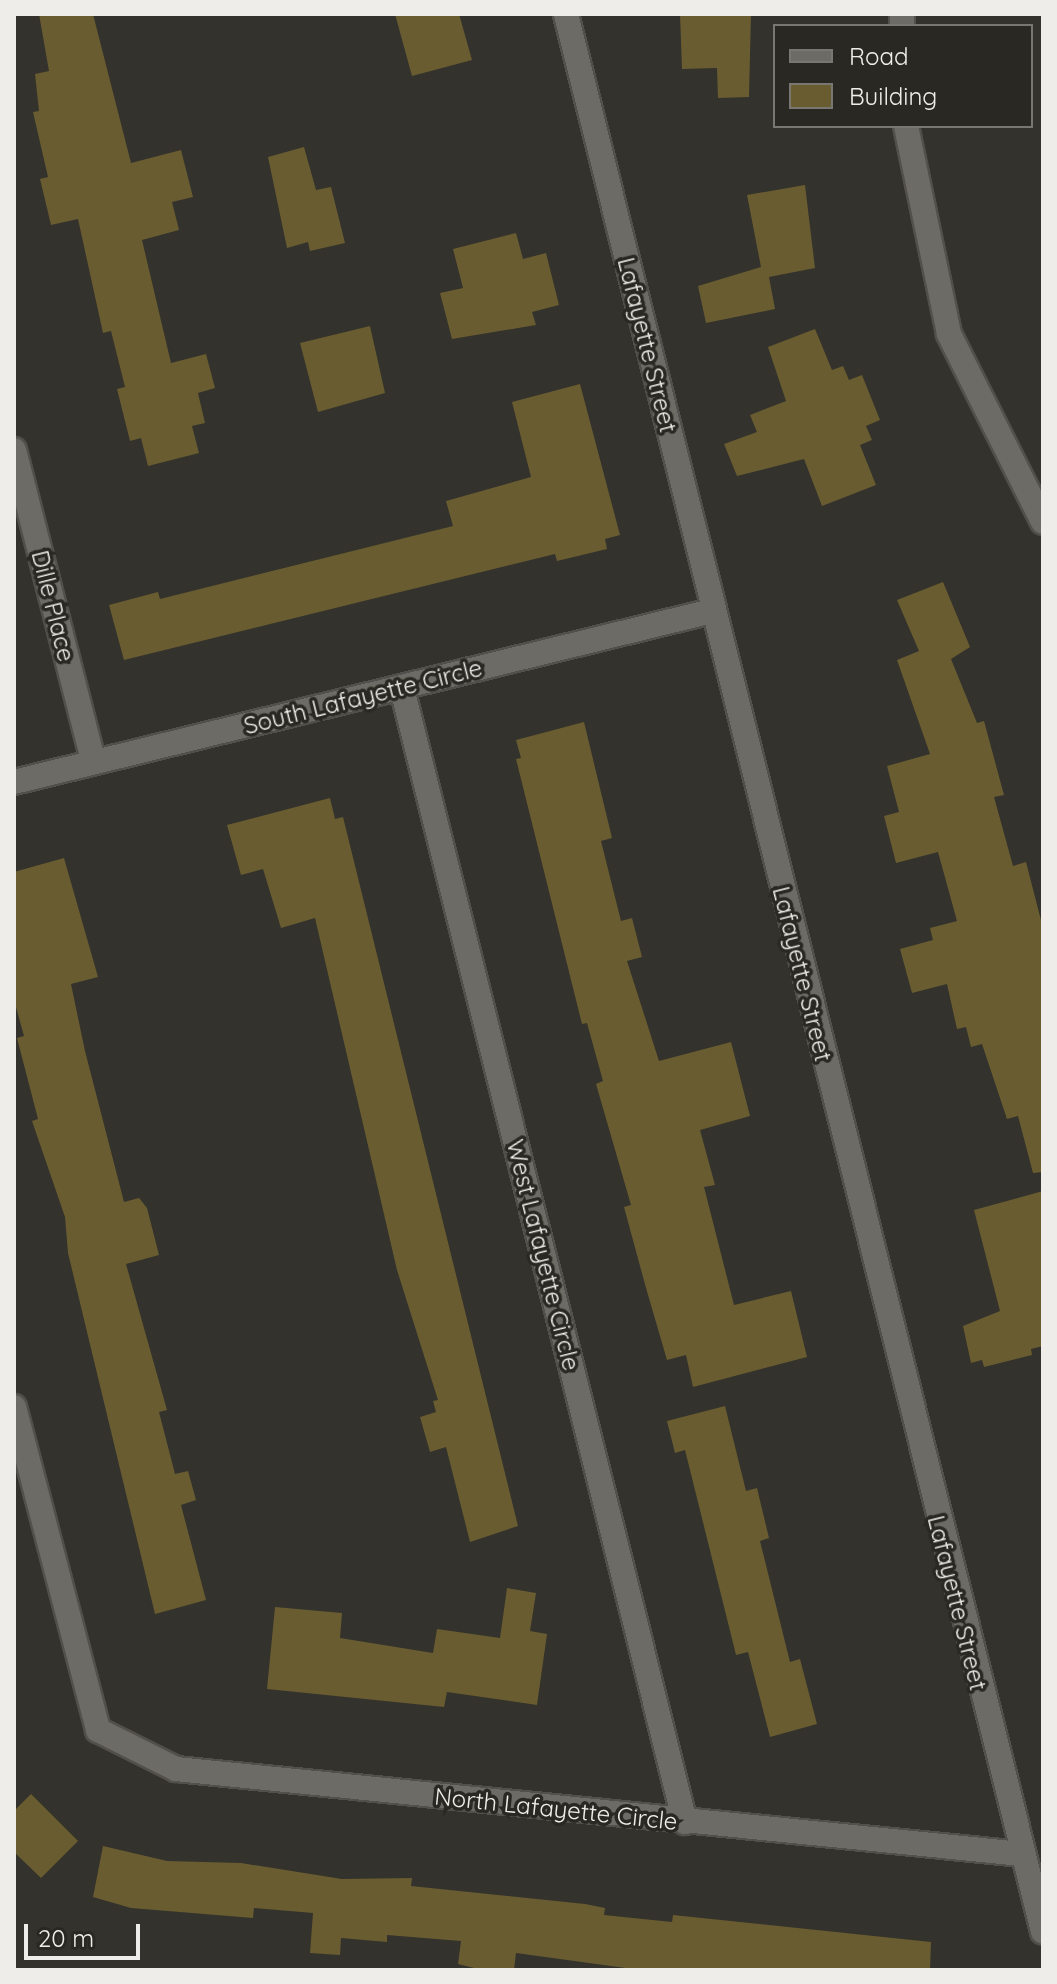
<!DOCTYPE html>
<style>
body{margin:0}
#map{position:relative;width:1057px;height:1984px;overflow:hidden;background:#33322c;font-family:Quicksand,sans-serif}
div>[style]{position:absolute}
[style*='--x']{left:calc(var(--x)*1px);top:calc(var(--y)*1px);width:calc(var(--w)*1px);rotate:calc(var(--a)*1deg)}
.building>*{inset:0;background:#695c30}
.roads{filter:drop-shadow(2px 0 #52504c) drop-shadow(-2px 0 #52504c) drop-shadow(0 2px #52504c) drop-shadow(0 -2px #52504c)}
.minor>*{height:24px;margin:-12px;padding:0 12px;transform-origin:12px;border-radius:12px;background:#6d6b65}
.tertiary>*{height:24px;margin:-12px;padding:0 12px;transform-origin:12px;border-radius:12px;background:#6d6b65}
span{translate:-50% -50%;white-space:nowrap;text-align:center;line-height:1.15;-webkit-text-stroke:7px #292822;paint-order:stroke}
.street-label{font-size:24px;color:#eeedea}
.frame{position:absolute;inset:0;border:16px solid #eeedea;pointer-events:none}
.legend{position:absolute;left:773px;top:24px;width:260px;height:104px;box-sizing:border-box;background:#292822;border:2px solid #787772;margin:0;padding:10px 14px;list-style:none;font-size:24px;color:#eeedea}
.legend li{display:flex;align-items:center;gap:16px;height:40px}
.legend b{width:40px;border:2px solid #787772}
.scale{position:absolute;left:24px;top:1924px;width:116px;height:36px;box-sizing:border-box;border:4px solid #eeedea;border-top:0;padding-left:10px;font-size:24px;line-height:28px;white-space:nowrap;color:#eeedea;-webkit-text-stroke:6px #292822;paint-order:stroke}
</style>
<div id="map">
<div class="building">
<i style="clip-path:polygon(39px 14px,93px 14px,131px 163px,181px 150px,193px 197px,172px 202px,179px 230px,142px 240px,171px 363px,206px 354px,215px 388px,198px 393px,205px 423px,192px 426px,199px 453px,148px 466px,141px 438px,130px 441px,117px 389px,125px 387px,111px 331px,103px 333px,78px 219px,51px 225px,40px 179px,48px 177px,33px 112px,39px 111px,35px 74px,49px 71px)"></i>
<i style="clip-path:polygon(395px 14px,459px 14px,472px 60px,412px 76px)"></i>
<i style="clip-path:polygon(680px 14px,751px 14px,749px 97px,718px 98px,717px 68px,682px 69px)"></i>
<i style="clip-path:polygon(304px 147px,316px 190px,331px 187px,345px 243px,310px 251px,308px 242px,287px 248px,268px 157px)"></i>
<i style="clip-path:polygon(805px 185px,815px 268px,769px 277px,775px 309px,706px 323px,698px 286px,761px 267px,747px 195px)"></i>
<i style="clip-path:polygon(516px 233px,523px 259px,546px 253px,559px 305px,532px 312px,536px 325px,452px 339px,440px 293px,463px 288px,453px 249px)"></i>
<i style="clip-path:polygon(370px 326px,385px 393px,318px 412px,300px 343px)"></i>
<i style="clip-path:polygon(815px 329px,832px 370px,843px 366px,849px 380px,862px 375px,880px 420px,866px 426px,872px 440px,860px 445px,876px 485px,822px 506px,804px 459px,737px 476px,724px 444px,757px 432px,750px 415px,786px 401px,768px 347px)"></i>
<i style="clip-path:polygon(580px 384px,620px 535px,605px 539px,607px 549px,557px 561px,555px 554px,124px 660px,109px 605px,158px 592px,160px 599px,453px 526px,446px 501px,531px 477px,512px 402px)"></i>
<i style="clip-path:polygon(943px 582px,970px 647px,951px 659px,977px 723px,984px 721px,1004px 795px,994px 797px,1013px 866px,1026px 862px,1043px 928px,1043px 1172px,1033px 1173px,1018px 1116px,1007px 1119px,982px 1044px,971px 1047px,966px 1027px,957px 1029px,947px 984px,912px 993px,900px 949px,933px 940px,930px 928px,957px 921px,938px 852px,896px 863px,884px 816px,899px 812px,887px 766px,930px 754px,897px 660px,919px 651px,897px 600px)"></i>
<i style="clip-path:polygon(584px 722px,612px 838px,601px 841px,621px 921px,632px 918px,642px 957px,627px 961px,659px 1061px,731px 1042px,750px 1116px,700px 1130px,715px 1185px,704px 1187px,734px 1305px,791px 1291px,807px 1357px,693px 1387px,686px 1355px,667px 1360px,646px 1288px,624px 1207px,631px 1205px,596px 1084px,603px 1081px,587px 1023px,582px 1024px,516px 759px,521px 758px,516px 740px)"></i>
<i style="clip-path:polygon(330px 798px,335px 819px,343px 817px,518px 1526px,470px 1542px,446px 1447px,430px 1452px,420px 1417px,436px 1412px,433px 1401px,438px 1400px,397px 1270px,315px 918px,281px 928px,263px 869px,241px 875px,227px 825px)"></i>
<i style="clip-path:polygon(64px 858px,98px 977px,71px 984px,85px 1051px,124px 1202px,139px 1198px,147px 1208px,159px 1255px,126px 1264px,167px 1410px,159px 1412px,175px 1474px,188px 1471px,196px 1500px,181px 1505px,206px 1600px,155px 1614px,68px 1253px,65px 1217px,32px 1121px,38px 1119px,17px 1038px,24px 1036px,14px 1000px,14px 872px)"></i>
<i style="clip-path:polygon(1043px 1191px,1043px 1346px,1031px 1349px,1032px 1355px,984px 1367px,982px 1360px,971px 1363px,963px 1326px,1000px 1311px,974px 1210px)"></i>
<i style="clip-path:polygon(725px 1406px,746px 1491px,757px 1488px,769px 1538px,760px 1541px,790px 1662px,800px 1659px,817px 1724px,770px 1737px,748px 1652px,736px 1655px,685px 1450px,675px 1453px,667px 1421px)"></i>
<i style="clip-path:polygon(507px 1588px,536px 1593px,530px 1631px,547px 1634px,537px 1705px,447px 1692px,444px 1707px,267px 1689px,275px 1607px,342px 1613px,340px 1638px,433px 1653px,437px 1629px,500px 1638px)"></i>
<i style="clip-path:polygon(31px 1794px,78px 1841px,41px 1878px,14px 1852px,14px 1811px)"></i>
<i style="clip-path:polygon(103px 1846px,167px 1861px,241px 1863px,342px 1879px,412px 1878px,411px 1886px,585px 1904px,605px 1908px,604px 1915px,672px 1922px,673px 1915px,931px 1942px,930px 1970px,640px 1970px,516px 1953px,514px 1970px,482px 1970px,458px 1964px,461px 1941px,387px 1935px,387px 1942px,341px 1938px,340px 1955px,310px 1953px,313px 1913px,254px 1908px,253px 1918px,131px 1908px,93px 1897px)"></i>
</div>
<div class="roads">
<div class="minor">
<i style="--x:902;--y:14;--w:12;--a:90"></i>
<i style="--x:906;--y:126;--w:212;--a:78.3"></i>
<i style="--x:949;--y:334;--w:210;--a:63.4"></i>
<i style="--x:14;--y:450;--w:321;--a:75.7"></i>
<i style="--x:402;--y:688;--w:1169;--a:75.99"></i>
<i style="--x:14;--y:782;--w:719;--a:-13.77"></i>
<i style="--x:14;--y:1407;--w:334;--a:75.4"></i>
<i style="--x:98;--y:1730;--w:87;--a:26.6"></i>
<i style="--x:176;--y:1769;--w:850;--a:5.74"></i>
</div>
<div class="tertiary">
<i style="--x:566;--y:14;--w:1976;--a:76.03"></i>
</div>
</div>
<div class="street-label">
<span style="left:647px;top:345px;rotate:76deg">Lafayette Street</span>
<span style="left:53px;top:606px;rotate:76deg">Dille Place</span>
<span style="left:363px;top:697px;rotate:-14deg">South Lafayette Circle</span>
<span style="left:802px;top:974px;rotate:76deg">Lafayette Street</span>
<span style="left:543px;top:1255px;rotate:76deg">West Lafayette Circle</span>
<span style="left:957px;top:1603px;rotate:76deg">Lafayette Street</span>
<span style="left:556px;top:1809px;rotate:6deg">North Lafayette Circle</span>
</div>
<div class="frame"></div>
<ul class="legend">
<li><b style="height:10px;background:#6d6b65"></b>Road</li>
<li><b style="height:22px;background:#695c30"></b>Building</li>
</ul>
<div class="scale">20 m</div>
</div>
